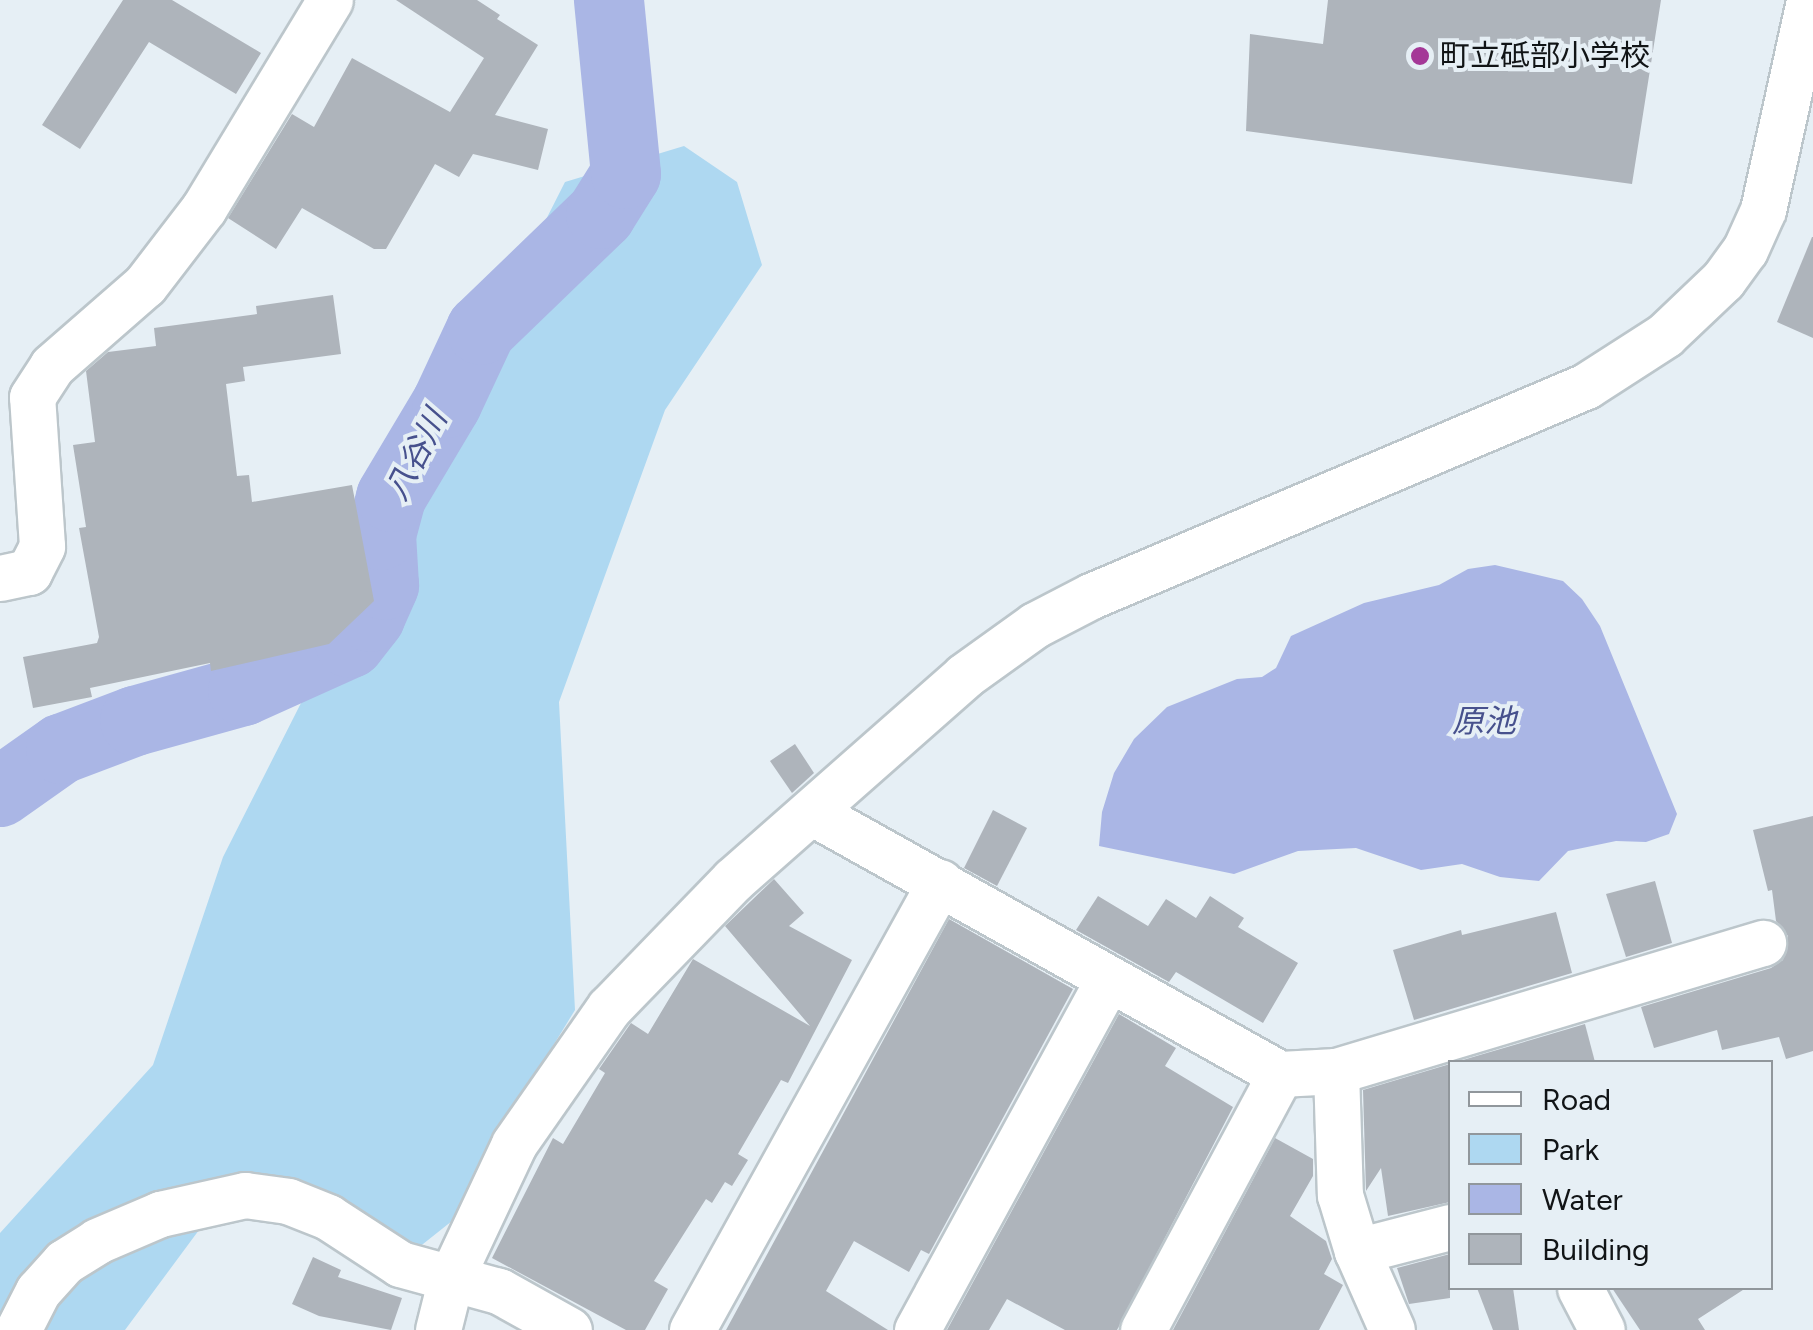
<!DOCTYPE html>
<meta charset="utf-8">
<style>
body{margin:0}
#map{position:relative;width:1813px;height:1330px;overflow:hidden;background:#e6eff5;font-family:Figtree,"Noto Sans JP",sans-serif}
div>[style]{position:absolute}
[style*='--x']{left:calc(var(--x)*1px);top:calc(var(--y)*1px);width:calc(var(--w)*1px);rotate:calc(var(--a)*1deg)}
.green>*{inset:0;background:#aed8f1}
.water>*{inset:0;background:#aab6e5}
.river>*{height:70px;margin:-35px;padding:0 35px;transform-origin:35px;border-radius:35px;background:#aab6e5}
.building>*{inset:0;background:#aeb4bb}
.roads{filter:drop-shadow(2px 0 #bcc6cb) drop-shadow(-2px 0 #bcc6cb) drop-shadow(0 2px #bcc6cb) drop-shadow(0 -2px #bcc6cb)}
.minor>*{height:45px;margin:-22.5px;padding:0 22.5px;transform-origin:22.5px;border-radius:22.5px;background:#fff}
.dots>*{width:28px;height:28px;translate:-50% -50%;box-sizing:border-box;border:5px solid #e6eff5;border-radius:50%}
span{translate:-50% -50%;white-space:nowrap;text-align:center;line-height:1.15;-webkit-text-stroke:8px #e6eff5;paint-order:stroke}
.poi-label{font-size:30px;color:#111416}
.left{translate:0 -50%;text-align:left}
.water-label{font-size:32px;color:#47518d;font-style:italic}
.legend{position:absolute;left:1448px;top:1060px;width:325px;height:230px;box-sizing:border-box;background:#e6eff5;border:2px solid #91979c;margin:0;padding:12px 18px;list-style:none;font-size:30px;color:#111416}
.legend li{display:flex;align-items:center;gap:20px;height:50px}
.legend b{width:50px;border:2px solid #91979c}
</style>
<div id="map">
<div class="green">
<i style="clip-path:polygon(684px 146px,737px 182px,762px 265px,665px 410px,559px 702px,575px 1010px,479px 1166px,457px 1217px,418px 1248px,236px 1180px,125px 1330px,0 1330px,0 1233px,153px 1065px,223px 857px,565px 182px)"></i>
</div>
<div class="water">
<i style="clip-path:polygon(1495px 565px,1563px 581px,1582px 599px,1600px 626px,1677px 814px,1669px 834px,1646px 842px,1616px 841px,1568px 851px,1539px 881px,1500px 877px,1462px 864px,1421px 870px,1356px 848px,1298px 851px,1234px 874px,1099px 846px,1102px 812px,1114px 773px,1134px 739px,1167px 707px,1237px 679px,1262px 677px,1276px 668px,1291px 636px,1364px 603px,1439px 585px,1468px 569px)"></i>
</div>
<div class="river">
<i style="--x:0;--y:792;--w:75;--a:-35.2"></i>
<i style="--x:61;--y:749;--w:79;--a:-20.7"></i>
<i style="--x:135;--y:721;--w:112;--a:-15.5"></i>
<i style="--x:243;--y:691;--w:117;--a:-24.2"></i>
<i style="--x:350;--y:643;--w:33;--a:-52"></i>
<i style="--x:370;--y:617;--w:35;--a:-66"></i>
<i style="--x:384;--y:585;--w:50;--a:-93.4"></i>
<i style="--x:381;--y:535;--w:39;--a:-75"></i>
<i style="--x:391;--y:497;--w:109;--a:-59.2"></i>
<i style="--x:447;--y:403;--w:81;--a:-65"></i>
<i style="--x:481;--y:330;--w:167;--a:-44"></i>
<i style="--x:601;--y:214;--w:47;--a:-58"></i>
<i style="--x:626;--y:174;--w:175;--a:-95.6"></i>
</div>
<div class="building">
<i style="clip-path:polygon(123px 0,172px 0,261px 53px,236px 94px,149px 42px,80px 149px,42px 125px)"></i>
<i style="clip-path:polygon(396px 0,477px 0,500px 15px,497px 19px,538px 45px,495px 115px,548px 129px,538px 170px,473px 154px,459px 177px,435px 164px,386px 249px,374px 249px,302px 208px,276px 249px,228px 218px,292px 114px,314px 127px,352px 58px,450px 112px,484px 58px)"></i>
<i style="clip-path:polygon(1328px 0,1661px 0,1632px 184px,1246px 131px,1250px 34px,1323px 44px)"></i>
<i style="clip-path:polygon(1812px 237px,1813px 237px,1813px 338px,1777px 322px)"></i>
<i style="clip-path:polygon(333px 295px,341px 354px,243px 367px,245px 381px,226px 384px,237px 476px,249px 475px,252px 502px,352px 485px,374px 601px,329px 644px,211px 671px,210px 663px,90px 688px,92px 697px,33px 708px,23px 657px,97px 643px,99px 637px,79px 528px,86px 527px,73px 445px,95px 442px,86px 371px,108px 352px,156px 346px,154px 328px,257px 314px,256px 306px)"></i>
<i style="clip-path:polygon(795px 744px,814px 773px,792px 793px,770px 761px)"></i>
<i style="clip-path:polygon(993px 810px,1027px 828px,997px 886px,964px 868px)"></i>
<i style="clip-path:polygon(1813px 816px,1813px 1051px,1786px 1059px,1779px 1037px,1722px 1050px,1717px 1030px,1654px 1048px,1641px 1007px,1771px 968px,1783px 960px,1788px 936px,1776px 921px,1772px 890px,1768px 891px,1753px 830px)"></i>
<i style="clip-path:polygon(774px 879px,804px 913px,789px 926px,852px 960px,788px 1083px,781px 1080px,738px 1154px,748px 1160px,732px 1186px,725px 1182px,712px 1203px,706px 1199px,654px 1281px,668px 1289px,645px 1330px,626px 1330px,492px 1258px,553px 1138px,563px 1144px,605px 1073px,599px 1069px,631px 1023px,648px 1034px,693px 959px,810px 1026px,725px 926px)"></i>
<i style="clip-path:polygon(1655px 881px,1672px 943px,1626px 957px,1606px 894px)"></i>
<i style="clip-path:polygon(1098px 896px,1148px 926px,1166px 899px,1196px 918px,1210px 896px,1244px 918px,1238px 927px,1298px 963px,1263px 1023px,1176px 972px,1169px 982px,1076px 930px)"></i>
<i style="clip-path:polygon(1556px 912px,1572px 973px,1414px 1020px,1393px 950px,1461px 930px,1462px 935px)"></i>
<i style="clip-path:polygon(949px 919px,1073px 989px,929px 1254px,921px 1250px,909px 1272px,854px 1241px,826px 1291px,888px 1330px,726px 1330px)"></i>
<i style="clip-path:polygon(1119px 1014px,1176px 1048px,1165px 1066px,1233px 1107px,1117px 1330px,1065px 1330px,1007px 1299px,989px 1330px,947px 1330px)"></i>
<i style="clip-path:polygon(1585px 1024px,1595px 1062px,1456px 1062px)"></i>
<i style="clip-path:polygon(1450px 1064px,1450px 1202px,1388px 1216px,1381px 1168px,1366px 1191px,1363px 1090px)"></i>
<i style="clip-path:polygon(1275px 1138px,1313px 1159px,1313px 1176px,1290px 1216px,1326px 1241px,1332px 1259px,1324px 1274px,1343px 1285px,1319px 1330px,1173px 1330px)"></i>
<i style="clip-path:polygon(1450px 1254px,1450px 1298px,1409px 1304px,1397px 1268px)"></i>
<i style="clip-path:polygon(313px 1257px,341px 1270px,338px 1277px,402px 1298px,391px 1330px,319px 1316px,292px 1304px)"></i>
<i style="clip-path:polygon(1477px 1288px,1513px 1288px,1519px 1330px,1493px 1330px)"></i>
<i style="clip-path:polygon(1612px 1288px,1746px 1288px,1698px 1319px,1705px 1330px,1640px 1330px)"></i>
</div>
<div class="roads">
<div class="minor">
<i style="--x:0;--y:578;--w:30;--a:-12"></i>
<i style="--x:29;--y:572;--w:29;--a:-63"></i>
<i style="--x:42;--y:546;--w:149;--a:-93.8"></i>
<i style="--x:32;--y:397;--w:37;--a:-57"></i>
<i style="--x:52;--y:366;--w:123;--a:-41.1"></i>
<i style="--x:145;--y:285;--w:97;--a:-52.5"></i>
<i style="--x:204;--y:208;--w:243;--a:-58.8"></i>
<i style="--x:813;--y:813;--w:535;--a:29.2"></i>
<i style="--x:1280;--y:1074;--w:56;--a:-3.1"></i>
<i style="--x:1336;--y:1071;--w:446;--a:-16.7"></i>
<i style="--x:1336;--y:1071;--w:124;--a:88.2"></i>
<i style="--x:1340;--y:1195;--w:59;--a:73.1"></i>
<i style="--x:1357;--y:1251;--w:86;--a:66.1"></i>
<i style="--x:1357;--y:1251;--w:96;--a:-14.5"></i>
<i style="--x:1580;--y:1288;--w:47;--a:62.4"></i>
<i style="--x:18;--y:1330;--w:44;--a:-62.9"></i>
<i style="--x:38;--y:1291;--w:39;--a:-48"></i>
<i style="--x:64;--y:1262;--w:39;--a:-32"></i>
<i style="--x:97;--y:1241;--w:69;--a:-23.2"></i>
<i style="--x:160;--y:1214;--w:87;--a:-12.6"></i>
<i style="--x:245;--y:1195;--w:43;--a:7.9"></i>
<i style="--x:288;--y:1201;--w:43;--a:21.8"></i>
<i style="--x:328;--y:1217;--w:86;--a:33.1"></i>
<i style="--x:400;--y:1264;--w:103;--a:15.3"></i>
<i style="--x:499;--y:1291;--w:80;--a:29.1"></i>
<i style="--x:438;--y:1330;--w:54;--a:-76"></i>
<i style="--x:451;--y:1278;--w:148;--a:-64.8"></i>
<i style="--x:514;--y:1144;--w:166;--a:-55.1"></i>
<i style="--x:609;--y:1008;--w:178;--a:-45.9"></i>
<i style="--x:733;--y:880;--w:308;--a:-41.4"></i>
<i style="--x:964;--y:676;--w:87;--a:-35.7"></i>
<i style="--x:1035;--y:625;--w:63;--a:-27.4"></i>
<i style="--x:1091;--y:596;--w:538;--a:-22.99"></i>
<i style="--x:1586;--y:386;--w:94;--a:-32.8"></i>
<i style="--x:1665;--y:335;--w:80;--a:-43.5"></i>
<i style="--x:1723;--y:280;--w:37;--a:-54"></i>
<i style="--x:1745;--y:250;--w:44;--a:-65.8"></i>
<i style="--x:1763;--y:210;--w:215;--a:-77.6"></i>
<i style="--x:692;--y:1330;--w:512;--a:-61.03"></i>
<i style="--x:917;--y:1330;--w:399;--a:-61.4"></i>
<i style="--x:1143;--y:1330;--w:290;--a:-61.8"></i>
</div>
</div>
<div class="dots">
<i style="left:1420px;top:56px;background:#a43897"></i>
</div>
<div class="poi-label">
<span class="left" style="left:1440px;top:56px">町立砥部小学校</span>
</div>
<div class="water-label">
<span style="left:416px;top:455px;rotate:-63deg">八谷川</span>
<span style="left:1484px;top:721px">原池</span>
</div>
<ul class="legend">
<li><b style="height:12px;background:#fff"></b>Road</li>
<li><b style="height:28px;background:#aed8f1"></b>Park</li>
<li><b style="height:28px;background:#aab6e5"></b>Water</li>
<li><b style="height:28px;background:#aeb4bb"></b>Building</li>
</ul>
</div>
